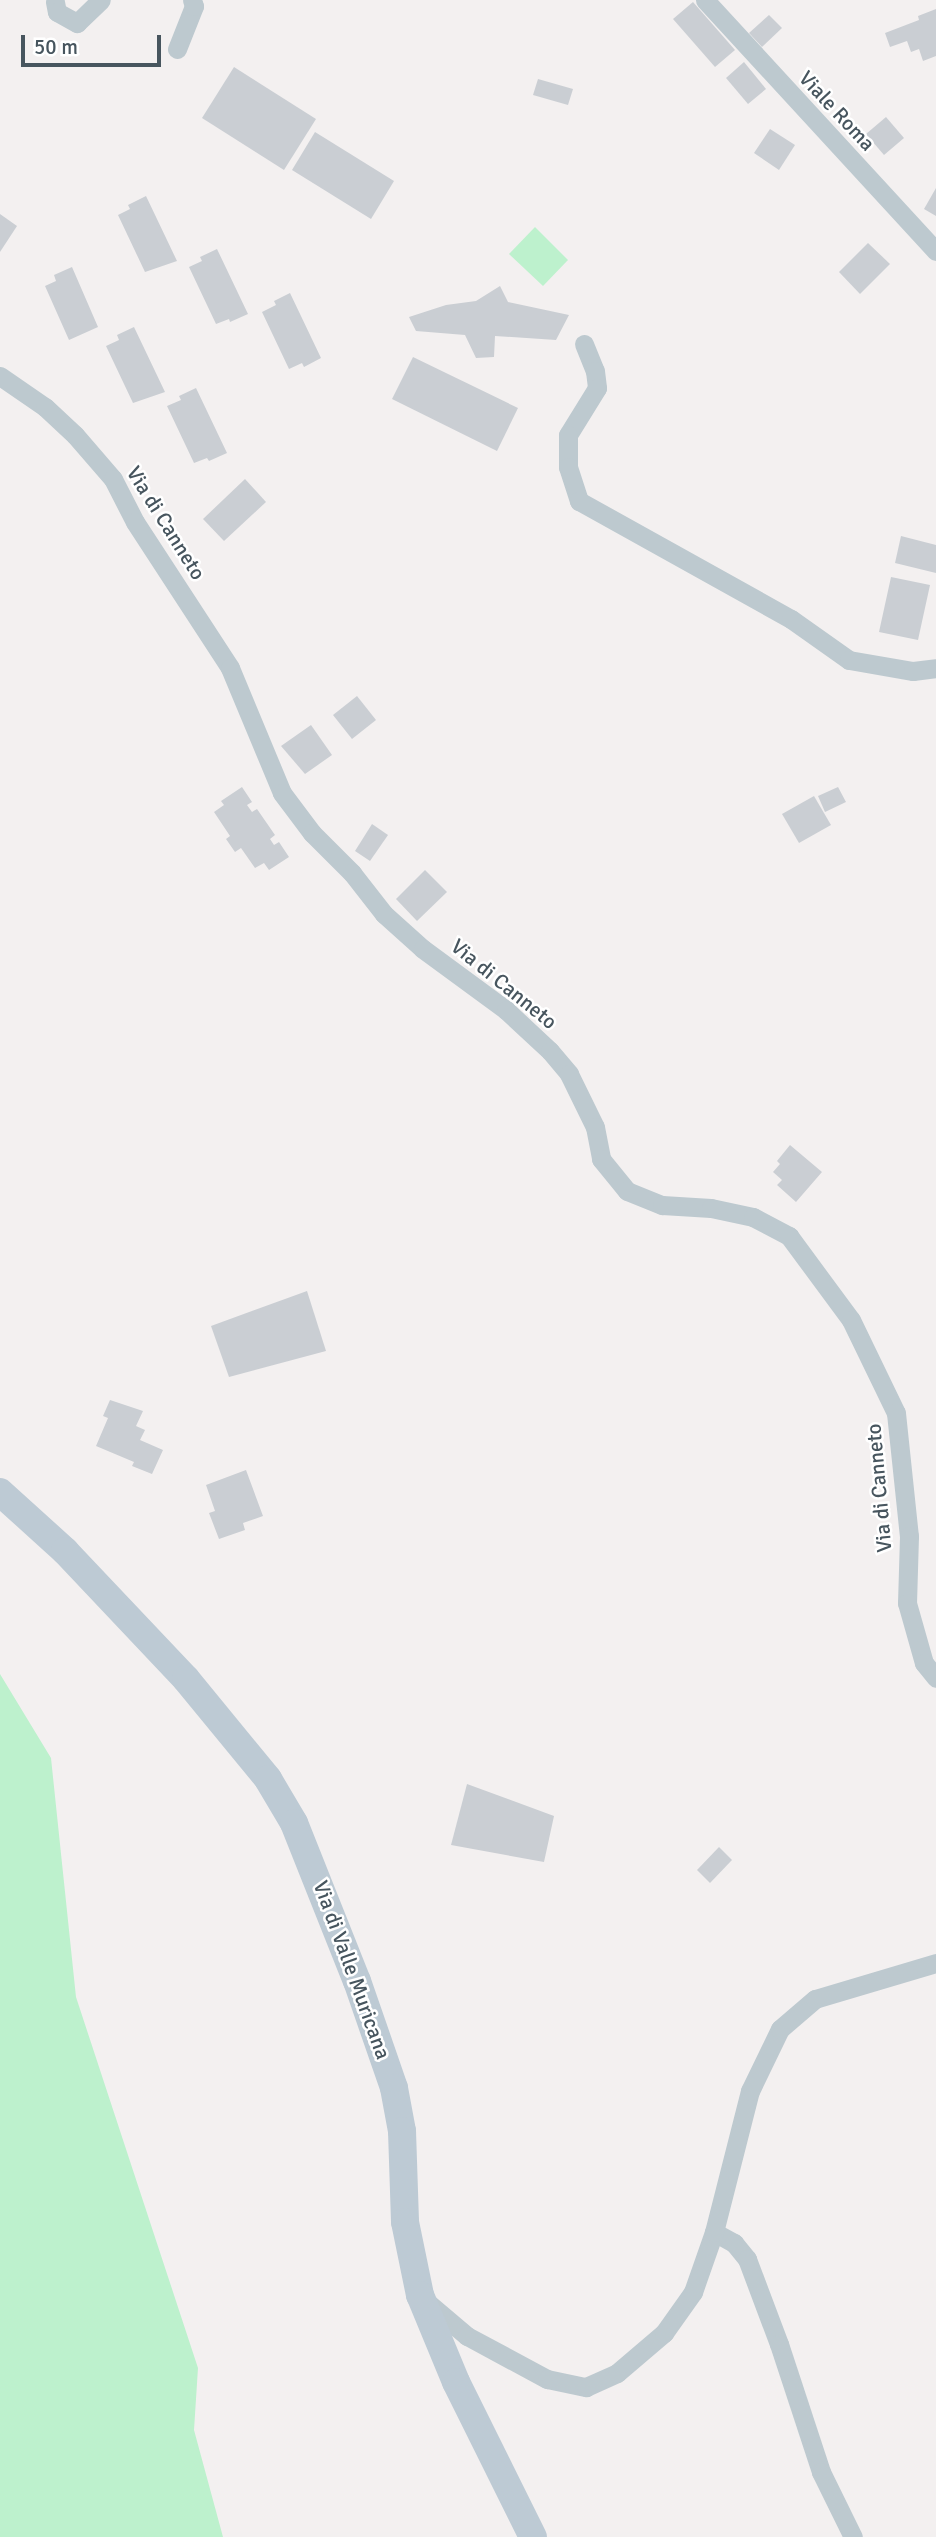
<!DOCTYPE html>
<style>
body{margin:0}
#map{position:relative;width:936px;height:2537px;overflow:hidden;background:#f3f0f0;font-family:Signika,sans-serif}
div>[style]{position:absolute}
[style*='--x']{left:calc(var(--x)*1px);top:calc(var(--y)*1px);width:calc(var(--w)*1px);rotate:calc(var(--a)*1deg)}
.green>*{inset:0;background:#bdf1cd}
.building>*{inset:0;background:#caced3}
.street>*{height:19px;margin:-9.5px;padding:0 9.5px;transform-origin:9.5px;border-radius:9.5px;background:#bdc9cf}
.secondary>*{height:28px;margin:-14px;padding:0 14px;transform-origin:14px;border-radius:14px;background:#bdcad4}
span{translate:-50% -50%;white-space:nowrap;text-align:center;line-height:1.15;-webkit-text-stroke:5px #fff;paint-order:stroke}
.street-label{font-size:21px;color:#47555e}
.scale{position:absolute;left:21px;top:35px;width:140px;height:32px;box-sizing:border-box;border:4px solid #47555e;border-top:0;padding-left:9px;font-size:21px;line-height:24px;white-space:nowrap;color:#47555e;-webkit-text-stroke:5px #fff;paint-order:stroke}
</style>
<div id="map">
<div class="green">
<i style="clip-path:polygon(535px 227px,568px 260px,543px 286px,509px 254px)"></i>
<i style="clip-path:polygon(0 1674px,51px 1758px,76px 1997px,198px 2368px,194px 2430px,223px 2537px,0 2537px)"></i>
</div>
<div class="building">
<i style="clip-path:polygon(693px 2px,735px 50px,715px 67px,673px 19px)"></i>
<i style="clip-path:polygon(936px 9px,936px 56px,923px 61px,919px 49px,911px 52px,907px 41px,890px 47px,885px 33px,919px 20px,918px 16px)"></i>
<i style="clip-path:polygon(769px 15px,782px 28px,762px 47px,749px 33px)"></i>
<i style="clip-path:polygon(744px 62px,766px 89px,748px 104px,726px 78px)"></i>
<i style="clip-path:polygon(234px 67px,316px 119px,284px 170px,202px 118px)"></i>
<i style="clip-path:polygon(538px 79px,573px 89px,568px 105px,533px 95px)"></i>
<i style="clip-path:polygon(886px 117px,904px 138px,884px 155px,866px 134px)"></i>
<i style="clip-path:polygon(770px 129px,795px 145px,779px 170px,754px 153px)"></i>
<i style="clip-path:polygon(315px 132px,394px 181px,371px 219px,292px 170px)"></i>
<i style="clip-path:polygon(936px 188px,936px 216px,924px 209px)"></i>
<i style="clip-path:polygon(146px 196px,177px 261px,145px 272px,118px 215px,130px 209px,128px 205px)"></i>
<i style="clip-path:polygon(0 214px,17px 226px,0 252px)"></i>
<i style="clip-path:polygon(868px 243px,890px 264px,860px 294px,839px 272px)"></i>
<i style="clip-path:polygon(217px 249px,248px 314px,230px 322px,229px 319px,216px 324px,189px 267px,202px 261px,200px 257px)"></i>
<i style="clip-path:polygon(72px 267px,98px 327px,69px 340px,45px 286px,56px 281px,54px 275px)"></i>
<i style="clip-path:polygon(500px 286px,508px 302px,569px 315px,556px 340px,495px 336px,494px 357px,476px 358px,465px 335px,416px 331px,409px 317px,446px 305px,476px 301px)"></i>
<i style="clip-path:polygon(290px 293px,321px 358px,304px 367px,302px 363px,289px 369px,262px 312px,276px 305px,274px 301px)"></i>
<i style="clip-path:polygon(134px 327px,165px 392px,133px 403px,106px 346px,119px 340px,117px 335px)"></i>
<i style="clip-path:polygon(413px 357px,518px 408px,497px 451px,392px 399px)"></i>
<i style="clip-path:polygon(196px 388px,227px 453px,209px 461px,207px 458px,194px 463px,167px 406px,181px 400px,179px 396px)"></i>
<i style="clip-path:polygon(245px 479px,266px 502px,224px 541px,203px 519px)"></i>
<i style="clip-path:polygon(901px 536px,936px 545px,936px 573px,895px 563px)"></i>
<i style="clip-path:polygon(891px 577px,930px 585px,918px 640px,879px 632px)"></i>
<i style="clip-path:polygon(357px 696px,376px 720px,352px 739px,333px 715px)"></i>
<i style="clip-path:polygon(311px 725px,332px 755px,305px 774px,281px 746px)"></i>
<i style="clip-path:polygon(242px 787px,252px 802px,247px 805px,252px 812px,257px 809px,275px 835px,270px 839px,274px 845px,279px 842px,289px 857px,269px 870px,264px 863px,255px 868px,241px 848px,235px 852px,226px 839px,230px 836px,214px 812px,224px 805px,221px 801px)"></i>
<i style="clip-path:polygon(838px 787px,846px 802px,825px 812px,818px 796px)"></i>
<i style="clip-path:polygon(814px 796px,831px 825px,799px 843px,782px 814px)"></i>
<i style="clip-path:polygon(372px 824px,388px 835px,370px 861px,355px 851px)"></i>
<i style="clip-path:polygon(425px 870px,447px 892px,417px 921px,396px 899px)"></i>
<i style="clip-path:polygon(790px 1145px,822px 1172px,796px 1202px,777px 1185px,782px 1180px,773px 1172px,780px 1164px,777px 1161px)"></i>
<i style="clip-path:polygon(307px 1291px,326px 1351px,229px 1377px,211px 1326px)"></i>
<i style="clip-path:polygon(110px 1400px,143px 1411px,136px 1426px,145px 1430px,140px 1440px,163px 1450px,152px 1474px,132px 1466px,134px 1462px,96px 1446px,108px 1418px,103px 1416px)"></i>
<i style="clip-path:polygon(246px 1470px,263px 1516px,243px 1523px,245px 1530px,219px 1539px,209px 1513px,215px 1511px,206px 1485px)"></i>
<i style="clip-path:polygon(467px 1784px,554px 1816px,544px 1862px,451px 1845px)"></i>
<i style="clip-path:polygon(719px 1847px,732px 1860px,710px 1883px,697px 1870px)"></i>
</div>
<div class="street">
<i style="--x:705;--y:0;--w:341;--a:47.4"></i>
<i style="--x:55;--y:2;--w:10;--a:79"></i>
<i style="--x:57;--y:12;--w:23;--a:29"></i>
<i style="--x:77;--y:23;--w:33;--a:-44"></i>
<i style="--x:177;--y:49;--w:46;--a:-68.4"></i>
<i style="--x:194;--y:6;--w:6;--a:-108"></i>
<i style="--x:584;--y:344;--w:29;--a:68"></i>
<i style="--x:595;--y:371;--w:17;--a:83"></i>
<i style="--x:597;--y:388;--w:55;--a:121.7"></i>
<i style="--x:568;--y:435;--w:32;--a:90"></i>
<i style="--x:568;--y:467;--w:36;--a:72"></i>
<i style="--x:579;--y:501;--w:243;--a:29.1"></i>
<i style="--x:791;--y:619;--w:71;--a:35.3"></i>
<i style="--x:849;--y:660;--w:65;--a:9.8"></i>
<i style="--x:913;--y:671;--w:23;--a:-7"></i>
<i style="--x:0;--y:376;--w:55;--a:34.6"></i>
<i style="--x:45;--y:407;--w:41;--a:43"></i>
<i style="--x:75;--y:435;--w:58;--a:49.2"></i>
<i style="--x:113;--y:479;--w:48;--a:62.9"></i>
<i style="--x:135;--y:522;--w:174;--a:56.9"></i>
<i style="--x:230;--y:668;--w:135;--a:67.4"></i>
<i style="--x:282;--y:793;--w:50;--a:53.1"></i>
<i style="--x:312;--y:833;--w:57;--a:45"></i>
<i style="--x:352;--y:873;--w:52;--a:52"></i>
<i style="--x:384;--y:914;--w:52;--a:41.9"></i>
<i style="--x:423;--y:949;--w:103;--a:36.3"></i>
<i style="--x:506;--y:1010;--w:60;--a:43"></i>
<i style="--x:550;--y:1051;--w:30;--a:50"></i>
<i style="--x:569;--y:1074;--w:59;--a:63.9"></i>
<i style="--x:595;--y:1127;--w:33;--a:79"></i>
<i style="--x:601;--y:1159;--w:41;--a:50.9"></i>
<i style="--x:627;--y:1191;--w:38;--a:22"></i>
<i style="--x:662;--y:1205;--w:49;--a:3.5"></i>
<i style="--x:711;--y:1208;--w:43;--a:12.1"></i>
<i style="--x:753;--y:1217;--w:41;--a:27.8"></i>
<i style="--x:789;--y:1236;--w:104;--a:53.6"></i>
<i style="--x:851;--y:1320;--w:103;--a:64.2"></i>
<i style="--x:896;--y:1413;--w:124;--a:84"></i>
<i style="--x:909;--y:1536;--w:67;--a:91.7"></i>
<i style="--x:907;--y:1603;--w:62;--a:74.2"></i>
<i style="--x:924;--y:1663;--w:19;--a:51"></i>
<i style="--x:714;--y:2232;--w:23;--a:29"></i>
<i style="--x:734;--y:2243;--w:21;--a:51"></i>
<i style="--x:747;--y:2259;--w:91;--a:69.4"></i>
<i style="--x:779;--y:2344;--w:135;--a:71.8"></i>
<i style="--x:821;--y:2472;--w:72;--a:63.8"></i>
<i style="--x:428;--y:2303;--w:51;--a:40.2"></i>
<i style="--x:467;--y:2336;--w:91;--a:28.3"></i>
<i style="--x:547;--y:2379;--w:40;--a:12"></i>
<i style="--x:586;--y:2387;--w:34;--a:-24"></i>
<i style="--x:617;--y:2373;--w:62;--a:-40.4"></i>
<i style="--x:664;--y:2333;--w:50;--a:-54.7"></i>
<i style="--x:693;--y:2292;--w:64;--a:-70.7"></i>
<i style="--x:714;--y:2232;--w:146;--a:-75.7"></i>
<i style="--x:750;--y:2091;--w:69;--a:-64.2"></i>
<i style="--x:780;--y:2029;--w:46;--a:-40.6"></i>
<i style="--x:815;--y:1999;--w:126;--a:-16.6"></i>
</div>
<div class="secondary">
<i style="--x:0;--y:1492;--w:88;--a:42.2"></i>
<i style="--x:65;--y:1551;--w:176;--a:46.6"></i>
<i style="--x:186;--y:1679;--w:129;--a:50.6"></i>
<i style="--x:268;--y:1779;--w:51;--a:59.4"></i>
<i style="--x:294;--y:1823;--w:170;--a:68.3"></i>
<i style="--x:357;--y:1981;--w:113;--a:70.9"></i>
<i style="--x:394;--y:2088;--w:44;--a:79.5"></i>
<i style="--x:402;--y:2131;--w:91;--a:88.1"></i>
<i style="--x:405;--y:2222;--w:75;--a:78.4"></i>
<i style="--x:420;--y:2295;--w:94;--a:67.5"></i>
<i style="--x:456;--y:2382;--w:173;--a:63.6"></i>
</div>
<div class="street-label">
<span style="left:837px;top:111px;rotate:47deg">Viale Roma</span>
<span style="left:166px;top:523px;rotate:58deg">Via di Canneto</span>
<span style="left:504px;top:984px;rotate:39deg">Via di Canneto</span>
<span style="left:879px;top:1488px;rotate:-95deg">Via di Canneto</span>
<span style="left:352px;top:1970px;rotate:70deg">Via di Valle Muricana</span>
</div>
<div class="scale">50 m</div>
</div>
